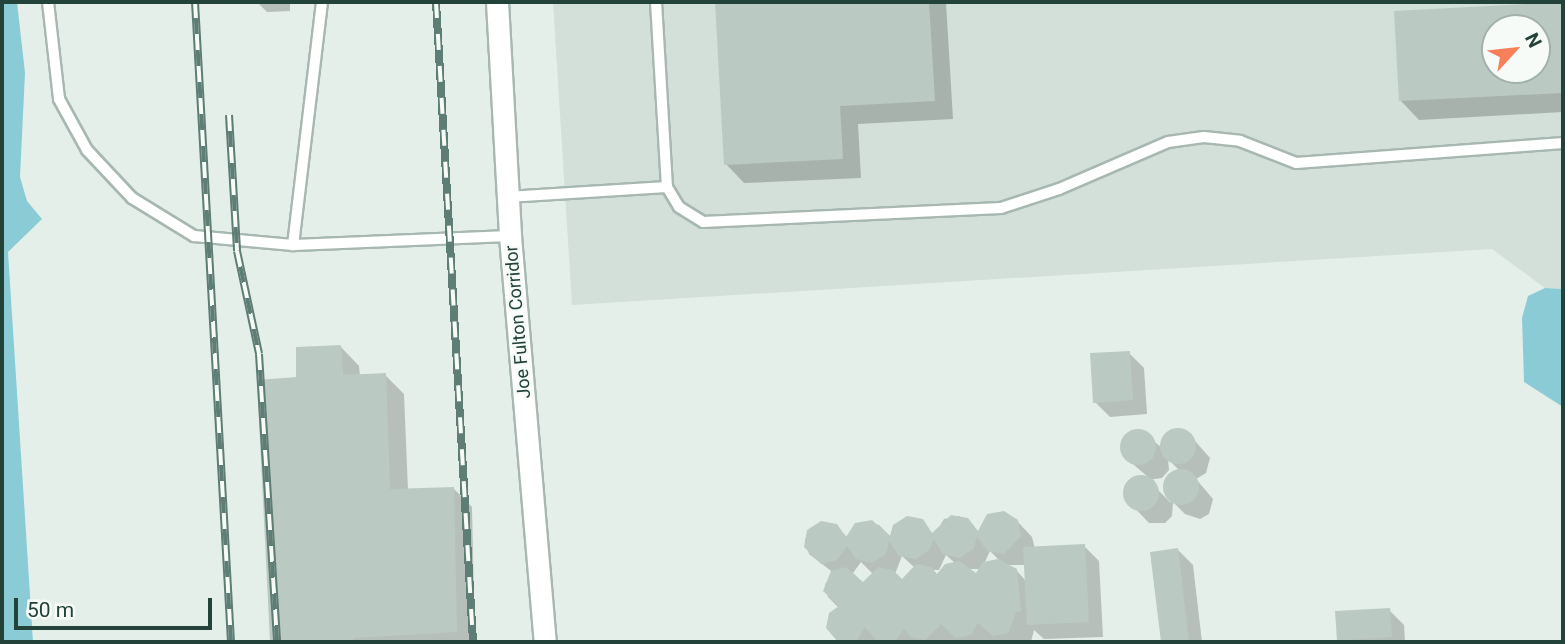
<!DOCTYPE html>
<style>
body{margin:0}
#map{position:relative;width:1565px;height:644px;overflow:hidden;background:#e5efea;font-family:Roboto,sans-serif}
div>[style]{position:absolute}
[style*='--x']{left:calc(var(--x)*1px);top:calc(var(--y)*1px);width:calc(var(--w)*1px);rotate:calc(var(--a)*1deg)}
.built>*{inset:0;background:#d3dfd9}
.water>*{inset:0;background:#8bcbd5}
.shadow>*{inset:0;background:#0003}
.building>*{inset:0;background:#bacac3}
.round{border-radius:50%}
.roads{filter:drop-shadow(2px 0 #a7b8b1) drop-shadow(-2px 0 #a7b8b1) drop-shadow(0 2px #a7b8b1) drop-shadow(0 -2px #a7b8b1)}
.service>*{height:10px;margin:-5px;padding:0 5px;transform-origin:5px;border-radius:5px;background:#fff}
.secondary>*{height:21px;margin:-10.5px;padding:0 10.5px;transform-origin:10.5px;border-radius:10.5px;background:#fff}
.rail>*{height:8px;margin-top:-4px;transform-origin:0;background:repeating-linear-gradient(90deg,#f6fbf8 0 16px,#5e7d74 0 32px);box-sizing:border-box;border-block:2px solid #5e7d74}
span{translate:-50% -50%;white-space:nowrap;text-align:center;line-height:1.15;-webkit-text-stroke:5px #f6fbf8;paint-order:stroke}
.street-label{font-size:18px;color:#234239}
.frame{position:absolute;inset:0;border:4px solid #234239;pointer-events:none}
.north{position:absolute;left:1481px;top:14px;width:70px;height:70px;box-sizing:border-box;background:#f6fbf8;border:2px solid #a2b1ac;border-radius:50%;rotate:63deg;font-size:19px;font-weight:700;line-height:28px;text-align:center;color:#234239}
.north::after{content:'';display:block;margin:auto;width:24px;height:32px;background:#f77f5a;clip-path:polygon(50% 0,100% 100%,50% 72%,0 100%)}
.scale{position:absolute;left:14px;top:598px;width:198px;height:32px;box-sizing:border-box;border:4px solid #234239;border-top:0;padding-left:9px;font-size:21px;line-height:24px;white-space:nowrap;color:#234239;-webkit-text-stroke:5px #f6fbf8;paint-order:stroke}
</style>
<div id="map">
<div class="built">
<i style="clip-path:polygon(evenodd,553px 2px,1563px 2px,1563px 289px,1545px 288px,1492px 249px,572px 305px,553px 2px,1495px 28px,1537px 28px,1537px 70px,1495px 70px,1495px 28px)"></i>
</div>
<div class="water">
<i style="clip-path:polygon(2px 2px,17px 2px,25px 73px,20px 177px,27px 201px,42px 219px,8px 252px,33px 642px,2px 642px)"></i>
<i style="clip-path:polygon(1545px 288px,1563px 289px,1563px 407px,1524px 382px,1522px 318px,1528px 296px)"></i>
</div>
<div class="shadow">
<i style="clip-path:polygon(257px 2px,290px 2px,290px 11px,267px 12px)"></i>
<i style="clip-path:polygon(716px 2px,946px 2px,953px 119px,858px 124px,861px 178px,744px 183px,726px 164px)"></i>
<i style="clip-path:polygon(evenodd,1563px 4px,1563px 112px,1419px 120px,1401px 101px,1396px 12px,1563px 4px,1495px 28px,1537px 28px,1537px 70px,1495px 70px,1495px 28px)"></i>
<i style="clip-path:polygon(341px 347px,359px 366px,360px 376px,385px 375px,404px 394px,408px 490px,453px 488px,472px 507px,475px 642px,272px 641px,298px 379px)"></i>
<i style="clip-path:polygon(1129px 353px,1144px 368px,1147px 414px,1110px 417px,1095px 402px)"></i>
<i style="clip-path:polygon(evenodd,1178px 429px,1188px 433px,1210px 458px,1206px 473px,1196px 479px,1213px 499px,1209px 514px,1200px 519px,1185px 514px,1173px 502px,1172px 516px,1165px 523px,1149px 523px,1127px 500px,1126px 489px,1136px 478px,1148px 477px,1127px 459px,1122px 443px,1133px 432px,1143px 432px,1162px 448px,1165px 437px,1178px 429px,1168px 459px,1180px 471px,1167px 478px,1165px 488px,1171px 503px,1148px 480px,1162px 478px,1169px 470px,1168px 459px)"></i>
<i style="clip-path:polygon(evenodd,959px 516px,979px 533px,1017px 521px,1032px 537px,1035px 549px,1084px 546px,1099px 561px,1103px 637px,1044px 639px,1034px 630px,1031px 642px,842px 642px,828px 628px,839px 608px,828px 597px,825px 584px,835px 574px,809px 554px,805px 539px,821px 523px,836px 526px,848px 538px,864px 522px,879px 525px,892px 538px,934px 536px,944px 519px,959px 516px,990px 551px,1000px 561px,984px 564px,990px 551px,959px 516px,946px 555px,955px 563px,938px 576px,931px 570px,939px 570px,946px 555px,959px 516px,902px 556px,915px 568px,902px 581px,895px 574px,902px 556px,959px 516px,861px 562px,873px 574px,864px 584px,853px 573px,861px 562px,959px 516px,1005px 565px,1026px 565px,1026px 581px,1016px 570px,1005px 565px,959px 516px,967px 569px,981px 569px,976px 575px,967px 569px)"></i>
<i style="clip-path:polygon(1178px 550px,1193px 565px,1202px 642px,1163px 642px,1152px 553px)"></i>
<i style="clip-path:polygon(1389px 610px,1404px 625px,1405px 642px,1339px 640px)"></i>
</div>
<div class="building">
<i style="clip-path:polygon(715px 2px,929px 2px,935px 101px,840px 106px,843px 159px,724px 165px)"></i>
<i style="clip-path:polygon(evenodd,1563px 2px,1563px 93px,1399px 101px,1394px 11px,1563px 2px,1495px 28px,1537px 28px,1537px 70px,1495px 70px,1495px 28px)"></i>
<i style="clip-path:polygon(341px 345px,343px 375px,386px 373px,390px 489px,454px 487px,457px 632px,353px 638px,353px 642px,270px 642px,257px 380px,296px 377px,296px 347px)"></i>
<i style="clip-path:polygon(1130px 351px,1133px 400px,1093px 403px,1090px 353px)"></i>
<i class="round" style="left:1160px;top:428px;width:36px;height:36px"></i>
<i class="round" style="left:1120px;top:429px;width:36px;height:36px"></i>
<i class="round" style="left:1163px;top:469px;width:36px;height:36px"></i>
<i class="round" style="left:1123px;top:475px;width:36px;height:36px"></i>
<i style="clip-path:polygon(1004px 511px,1018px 520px,1021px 536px,1004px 554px,987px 551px,977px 536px,974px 548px,960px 558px,943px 554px,934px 539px,929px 550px,916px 559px,899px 556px,889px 541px,886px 554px,872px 563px,856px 559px,847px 546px,837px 560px,821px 564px,804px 547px,807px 530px,821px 521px,837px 524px,846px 537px,855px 523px,872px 520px,890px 536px,893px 525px,907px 516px,923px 519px,932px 533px,951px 515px,968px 518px,978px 531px,987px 514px)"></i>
<i style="clip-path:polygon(1085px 544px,1089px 622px,1027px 625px,1023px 547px)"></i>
<i style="clip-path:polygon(1178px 548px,1189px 642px,1161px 642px,1150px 552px)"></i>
<i style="clip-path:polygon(998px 559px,1017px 569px,1021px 611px,1016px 612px,1008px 633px,993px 636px,978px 623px,971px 635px,956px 638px,941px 624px,925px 640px,911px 637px,904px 629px,896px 640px,878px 642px,865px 627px,857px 640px,838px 642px,826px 628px,829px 613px,839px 606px,823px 591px,831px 571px,846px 567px,863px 582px,878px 567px,893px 570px,902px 579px,916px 564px,931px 567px,937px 574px,945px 564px,959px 561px,976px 573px,983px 562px)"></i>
<i style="clip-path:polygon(1390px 608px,1392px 637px,1337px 641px,1335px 611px)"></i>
</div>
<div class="roads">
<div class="service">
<i style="--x:48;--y:2;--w:98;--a:83.5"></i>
<i style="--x:59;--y:99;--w:58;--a:61.2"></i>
<i style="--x:87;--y:150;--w:66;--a:46.8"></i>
<i style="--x:132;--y:198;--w:73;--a:31.5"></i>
<i style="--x:194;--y:236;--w:99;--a:5.2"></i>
<i style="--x:322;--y:2;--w:245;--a:96.8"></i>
<i style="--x:293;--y:245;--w:217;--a:-2.4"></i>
<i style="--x:656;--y:2;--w:185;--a:86.6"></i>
<i style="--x:667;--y:187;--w:23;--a:59"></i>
<i style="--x:679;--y:207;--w:28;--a:32"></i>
<i style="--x:703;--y:222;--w:298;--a:-2.7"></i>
<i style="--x:1001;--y:208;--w:61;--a:-18.1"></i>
<i style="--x:1059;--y:189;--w:119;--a:-23.3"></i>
<i style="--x:1168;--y:142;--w:36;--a:-8"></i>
<i style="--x:1204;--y:137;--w:36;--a:6"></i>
<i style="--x:1240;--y:141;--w:60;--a:21.4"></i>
<i style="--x:1296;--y:163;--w:268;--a:-4.3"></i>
<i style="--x:507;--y:197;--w:160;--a:-3.6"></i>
</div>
<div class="secondary">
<i style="--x:497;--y:2;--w:234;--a:86.8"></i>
<i style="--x:510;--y:236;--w:408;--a:85.1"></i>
</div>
</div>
<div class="rail">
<i style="--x:195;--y:2;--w:641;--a:86.78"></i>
<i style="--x:436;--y:2;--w:641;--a:86.69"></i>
<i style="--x:229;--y:115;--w:136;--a:86.6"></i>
<i style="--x:237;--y:251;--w:105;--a:77.9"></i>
<i style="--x:259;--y:354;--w:289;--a:86.4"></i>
</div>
<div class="street-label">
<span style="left:518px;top:322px;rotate:-95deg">Joe Fulton Corridor</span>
</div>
<div class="frame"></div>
<div class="north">N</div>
<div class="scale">50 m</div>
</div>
